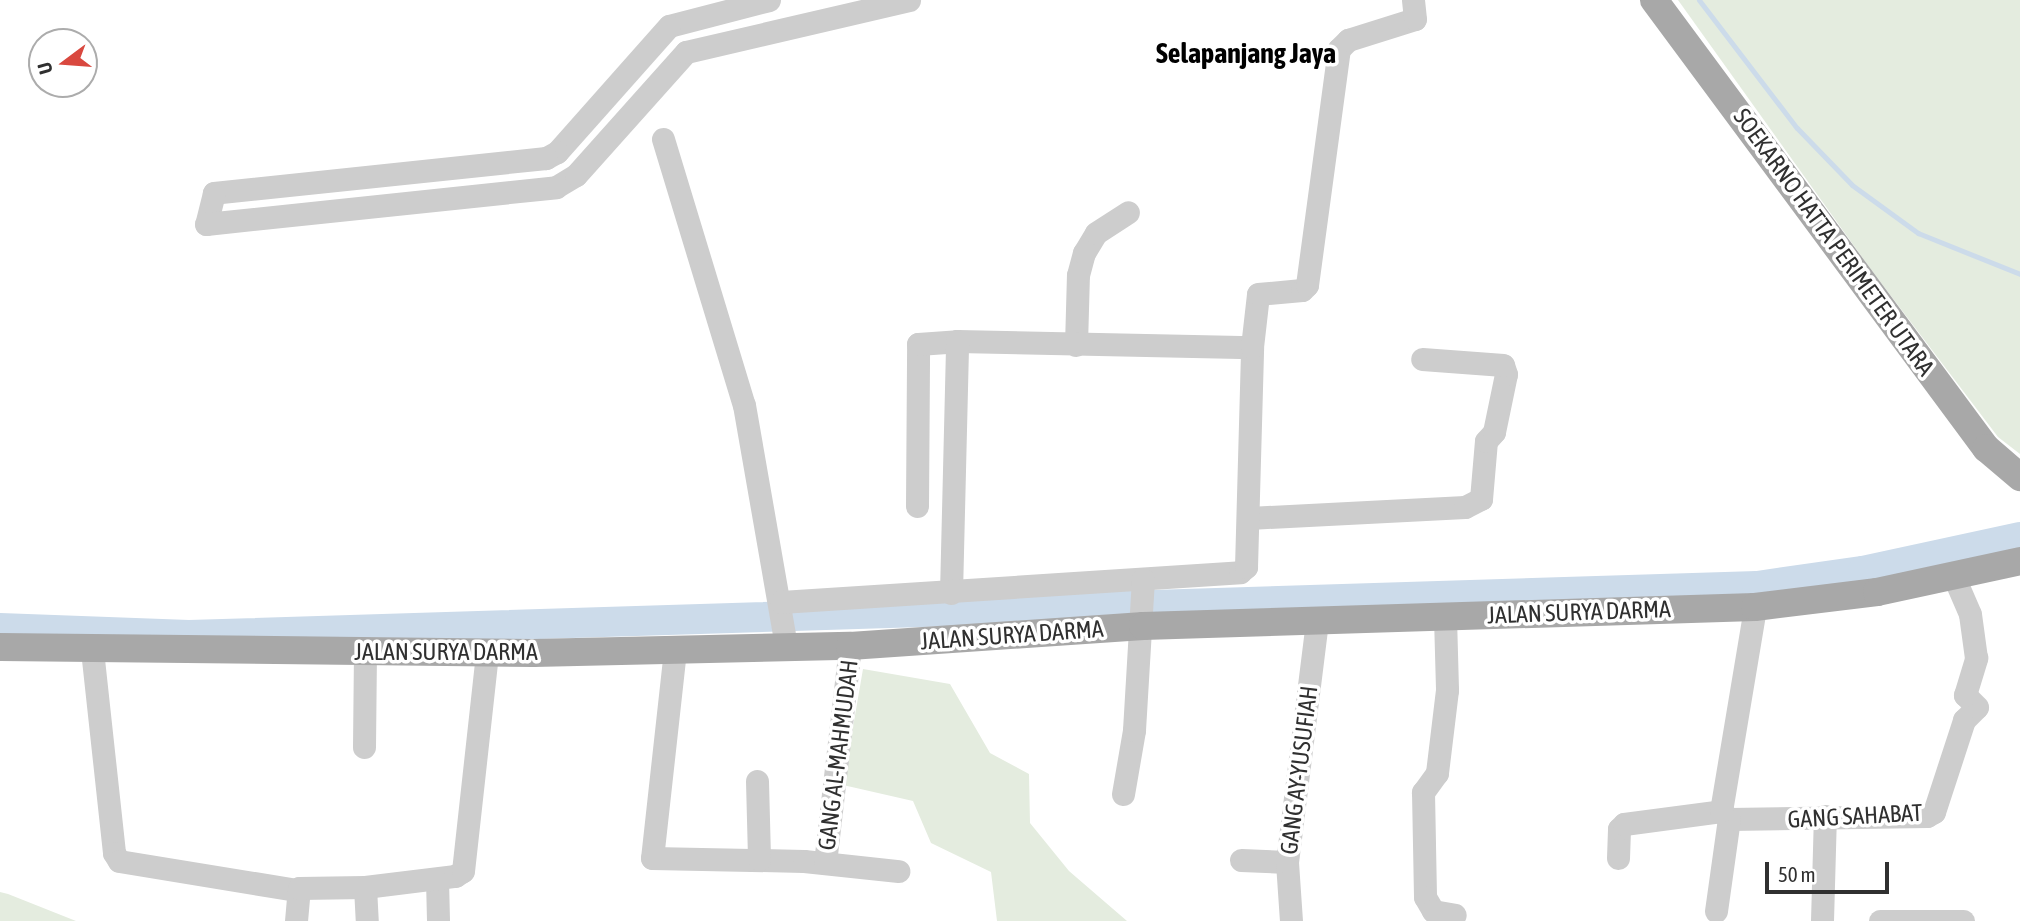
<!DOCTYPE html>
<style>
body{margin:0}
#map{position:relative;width:2020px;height:921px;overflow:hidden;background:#fff;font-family:"Asap Condensed",sans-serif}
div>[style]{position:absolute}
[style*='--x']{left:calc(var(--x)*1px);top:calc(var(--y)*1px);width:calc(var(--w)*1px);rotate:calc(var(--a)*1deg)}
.green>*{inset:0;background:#e4ecdf}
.stream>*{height:5px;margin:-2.5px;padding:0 2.5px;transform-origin:2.5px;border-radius:2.5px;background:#ccdbea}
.river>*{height:30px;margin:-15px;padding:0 15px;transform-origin:15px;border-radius:15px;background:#ccdbea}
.minor>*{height:23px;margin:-11.5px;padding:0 11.5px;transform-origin:11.5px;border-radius:11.5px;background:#cdcdcd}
.major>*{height:28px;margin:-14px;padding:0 14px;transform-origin:14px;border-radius:14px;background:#a8a8a8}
span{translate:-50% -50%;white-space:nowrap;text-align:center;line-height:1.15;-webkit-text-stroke:7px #fff;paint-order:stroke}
.street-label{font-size:24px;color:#303030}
.quarter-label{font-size:28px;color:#000;font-weight:700}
.north{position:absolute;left:28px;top:28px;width:70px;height:70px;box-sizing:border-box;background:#fff;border:2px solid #acacac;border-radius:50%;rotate:254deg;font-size:19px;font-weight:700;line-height:28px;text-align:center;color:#303030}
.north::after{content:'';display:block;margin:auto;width:24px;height:32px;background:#d9483f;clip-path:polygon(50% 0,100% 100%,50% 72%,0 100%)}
.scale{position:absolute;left:1765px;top:862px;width:124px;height:32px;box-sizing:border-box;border:4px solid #303030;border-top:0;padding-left:9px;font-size:21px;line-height:24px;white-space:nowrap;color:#303030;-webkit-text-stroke:5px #fff;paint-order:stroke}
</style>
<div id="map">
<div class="green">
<i style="clip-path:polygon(1678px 0,2020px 0,2020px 454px,1998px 437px,1872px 271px)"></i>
<i style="clip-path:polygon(863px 669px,950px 684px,990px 753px,1029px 774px,1030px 823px,1069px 871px,1127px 921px,997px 921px,991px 872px,931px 843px,913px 801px,843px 785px)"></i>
<i style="clip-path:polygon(0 892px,8px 894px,76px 921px,0 921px)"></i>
</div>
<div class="stream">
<i style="--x:1699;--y:0;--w:161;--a:52.6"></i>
<i style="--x:1797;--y:128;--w:79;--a:46"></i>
<i style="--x:1852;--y:185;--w:82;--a:36"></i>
<i style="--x:1918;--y:233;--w:110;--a:21.9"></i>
</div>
<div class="river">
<i style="--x:0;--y:628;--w:189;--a:2.1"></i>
<i style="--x:189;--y:635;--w:1569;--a:-1.79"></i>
<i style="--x:1757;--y:586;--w:107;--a:-8.1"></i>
<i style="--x:1863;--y:571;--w:161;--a:-12.2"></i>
</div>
<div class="minor">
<i style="--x:769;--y:0;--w:103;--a:165.4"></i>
<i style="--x:669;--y:26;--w:169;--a:131.6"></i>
<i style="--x:557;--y:152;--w:13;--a:151"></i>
<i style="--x:546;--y:158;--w:334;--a:174"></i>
<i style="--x:214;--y:193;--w:32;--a:104"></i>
<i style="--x:206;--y:224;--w:352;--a:-6"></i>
<i style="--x:556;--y:187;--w:23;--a:-31"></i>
<i style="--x:576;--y:175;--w:165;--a:-48.2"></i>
<i style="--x:686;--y:52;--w:229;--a:-13.1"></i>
<i style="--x:663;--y:139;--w:278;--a:73.1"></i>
<i style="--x:744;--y:405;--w:244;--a:80.1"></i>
<i style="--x:1076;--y:345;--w:70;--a:-88.4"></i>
<i style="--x:1078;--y:275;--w:23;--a:-75"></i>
<i style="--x:1084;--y:253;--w:23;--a:-59"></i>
<i style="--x:1096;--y:233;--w:38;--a:-33"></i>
<i style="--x:917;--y:506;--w:162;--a:-89.6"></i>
<i style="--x:918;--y:344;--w:39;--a:-4"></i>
<i style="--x:957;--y:341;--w:295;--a:1.2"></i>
<i style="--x:1249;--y:518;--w:216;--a:-2.9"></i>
<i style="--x:1465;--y:507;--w:18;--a:-27"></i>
<i style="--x:1481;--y:499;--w:58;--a:-85.1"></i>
<i style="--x:1486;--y:441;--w:12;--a:-48"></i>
<i style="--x:1494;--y:432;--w:59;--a:-78.3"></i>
<i style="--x:1506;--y:374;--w:9;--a:-108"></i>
<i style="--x:1503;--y:365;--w:81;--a:-175.8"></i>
<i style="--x:951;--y:593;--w:252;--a:-88.6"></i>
<i style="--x:781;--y:602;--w:460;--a:-3.7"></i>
<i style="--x:1240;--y:572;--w:8;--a:-40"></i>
<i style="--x:1246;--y:567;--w:220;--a:-88.4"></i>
<i style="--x:1252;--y:347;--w:53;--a:-83.5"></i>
<i style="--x:1258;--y:294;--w:44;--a:-5.2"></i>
<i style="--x:1302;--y:290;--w:7;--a:-45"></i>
<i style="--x:1307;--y:285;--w:238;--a:-82.3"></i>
<i style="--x:1339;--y:49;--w:13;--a:-45"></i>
<i style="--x:1348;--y:40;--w:70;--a:-17.4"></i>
<i style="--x:1415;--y:19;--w:19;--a:-96"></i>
<i style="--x:1445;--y:617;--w:73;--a:88.4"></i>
<i style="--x:1447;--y:690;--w:84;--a:96.9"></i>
<i style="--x:1437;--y:773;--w:24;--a:126"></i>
<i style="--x:1423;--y:792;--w:105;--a:88.9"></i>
<i style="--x:1425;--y:897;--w:16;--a:60"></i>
<i style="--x:1433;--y:911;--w:22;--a:10"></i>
<i style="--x:92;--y:650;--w:204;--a:83.8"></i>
<i style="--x:114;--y:853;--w:9;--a:58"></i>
<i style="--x:119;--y:861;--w:179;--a:9.3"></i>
<i style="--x:675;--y:650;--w:209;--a:96.3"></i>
<i style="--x:652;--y:858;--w:152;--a:1.1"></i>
<i style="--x:804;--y:861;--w:95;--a:6.1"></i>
<i style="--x:364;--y:747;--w:96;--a:-89.4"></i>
<i style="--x:757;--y:781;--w:78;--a:88.5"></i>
<i style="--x:1123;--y:794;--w:65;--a:-80.2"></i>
<i style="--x:1134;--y:730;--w:151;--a:-86.6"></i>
<i style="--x:1729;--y:819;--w:198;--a:-0.9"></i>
<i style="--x:1927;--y:816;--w:8;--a:-30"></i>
<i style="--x:1934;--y:812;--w:97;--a:-71.9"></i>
<i style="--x:1964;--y:720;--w:18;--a:-45"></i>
<i style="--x:1977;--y:707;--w:17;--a:-135"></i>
<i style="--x:1965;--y:695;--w:39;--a:-73"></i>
<i style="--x:1976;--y:658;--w:44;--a:-97.8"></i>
<i style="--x:1970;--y:614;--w:40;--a:-113.4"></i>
<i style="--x:1618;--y:858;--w:29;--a:-88"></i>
<i style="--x:1619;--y:829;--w:7;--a:-45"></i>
<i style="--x:1624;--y:824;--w:98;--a:-7.6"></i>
<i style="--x:1241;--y:860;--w:46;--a:2.5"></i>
<i style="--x:825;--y:863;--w:218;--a:-83.4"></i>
<i style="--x:437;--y:879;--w:42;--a:88.6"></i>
<i style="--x:365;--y:887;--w:34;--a:87"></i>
<i style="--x:1716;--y:911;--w:93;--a:-82"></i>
<i style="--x:1729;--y:819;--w:11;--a:-135"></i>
<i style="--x:1721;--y:811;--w:207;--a:-80.5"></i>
<i style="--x:296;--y:921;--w:33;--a:-85"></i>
<i style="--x:299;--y:888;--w:66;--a:-0.9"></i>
<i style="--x:365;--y:887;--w:91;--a:-7"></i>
<i style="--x:455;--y:876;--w:9;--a:-32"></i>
<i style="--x:463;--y:871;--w:220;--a:-83.7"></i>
<i style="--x:1291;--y:921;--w:59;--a:-93.9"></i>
<i style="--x:1287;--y:862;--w:244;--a:-82.9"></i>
<i style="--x:1822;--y:921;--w:105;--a:-88.4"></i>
<i style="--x:1880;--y:921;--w:83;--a:0"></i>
</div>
<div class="major">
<i style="--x:1654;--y:0;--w:558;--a:53.46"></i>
<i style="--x:1986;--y:448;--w:45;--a:40.5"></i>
<i style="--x:0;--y:647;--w:533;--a:0.64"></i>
<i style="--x:533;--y:653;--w:317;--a:-1.3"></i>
<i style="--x:850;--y:646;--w:294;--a:-3.9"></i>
<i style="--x:1143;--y:626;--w:612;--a:-1.78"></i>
<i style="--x:1755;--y:607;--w:123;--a:-7"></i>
<i style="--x:1877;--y:592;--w:146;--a:-12.2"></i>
</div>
<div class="street-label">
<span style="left:1834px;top:242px;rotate:54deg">SOEKARNO HATTA PERIMETER UTARA</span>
<span style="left:1579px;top:612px;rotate:-2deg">JALAN SURYA DARMA</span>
<span style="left:1012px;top:635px;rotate:-4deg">JALAN SURYA DARMA</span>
<span style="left:446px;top:652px">JALAN SURYA DARMA</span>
<span style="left:838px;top:755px;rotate:-83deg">GANG AL-MAHMUDAH</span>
<span style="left:1299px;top:770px;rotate:-83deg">GANG AY-YUSUFIAH</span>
<span style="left:1855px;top:816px;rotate:-3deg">GANG SAHABAT</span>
</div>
<div class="quarter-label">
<span style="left:1246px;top:53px">Selapanjang Jaya</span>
</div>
<div class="north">U</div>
<div class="scale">50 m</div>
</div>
